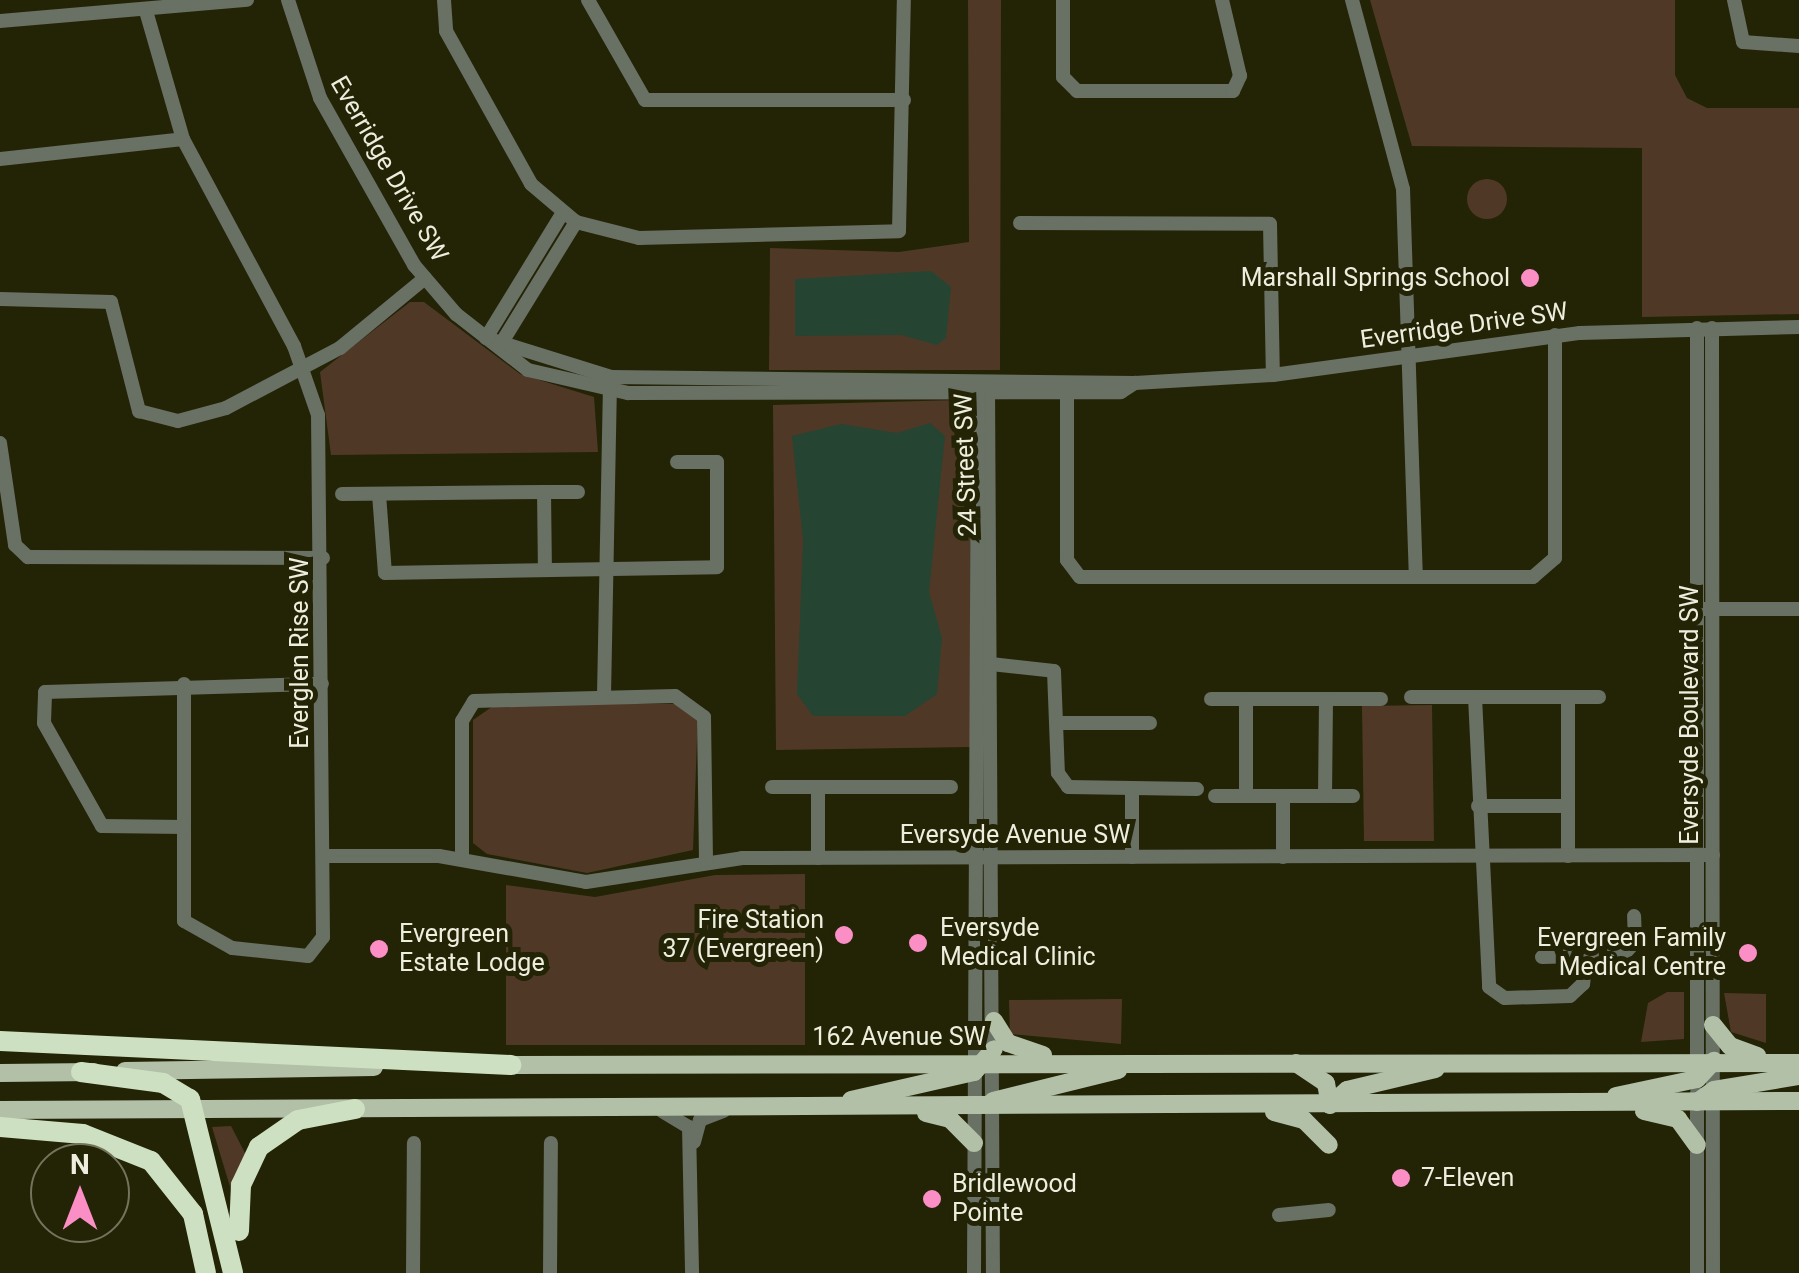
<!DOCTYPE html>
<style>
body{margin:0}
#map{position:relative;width:1799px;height:1273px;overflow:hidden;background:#232306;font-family:Roboto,sans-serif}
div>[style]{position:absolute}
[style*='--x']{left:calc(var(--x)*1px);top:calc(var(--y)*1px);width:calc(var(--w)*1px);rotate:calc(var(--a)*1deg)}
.green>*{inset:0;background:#4f3926}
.round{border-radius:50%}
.water>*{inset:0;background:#254431}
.minor>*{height:14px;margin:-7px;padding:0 7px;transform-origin:7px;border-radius:7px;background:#697064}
.major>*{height:18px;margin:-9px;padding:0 9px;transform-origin:9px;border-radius:9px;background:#b1c0a7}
.highway>*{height:20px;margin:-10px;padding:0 10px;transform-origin:10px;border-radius:10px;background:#cee0c2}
.dots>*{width:28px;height:28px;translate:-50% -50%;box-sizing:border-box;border:5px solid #232306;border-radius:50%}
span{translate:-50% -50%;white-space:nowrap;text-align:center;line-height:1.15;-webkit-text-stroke:10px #232306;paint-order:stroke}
.street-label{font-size:25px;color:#edeedd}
.poi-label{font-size:25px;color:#edeedd}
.right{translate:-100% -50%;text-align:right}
.left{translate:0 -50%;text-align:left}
.north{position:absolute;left:30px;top:1143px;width:100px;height:100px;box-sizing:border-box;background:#232306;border:2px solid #74745c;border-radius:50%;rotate:0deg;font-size:28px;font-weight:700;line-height:40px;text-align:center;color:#edeedd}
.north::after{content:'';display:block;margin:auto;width:35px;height:45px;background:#fb8fc5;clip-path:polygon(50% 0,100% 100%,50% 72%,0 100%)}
</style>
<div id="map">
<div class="green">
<i style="clip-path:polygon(968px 0,1001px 0,1000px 370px,769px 370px,770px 248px,899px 252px,969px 242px)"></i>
<i style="clip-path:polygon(1370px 0,1675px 0,1675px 75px,1687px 98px,1707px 108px,1799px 108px,1799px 314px,1642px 317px,1642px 148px,1412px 146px)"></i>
<i class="round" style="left:1467px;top:179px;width:40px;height:40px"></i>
<i style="clip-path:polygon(410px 302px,424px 302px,520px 374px,594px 397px,598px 452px,331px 455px,320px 372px)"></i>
<i style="clip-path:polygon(958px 400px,971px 415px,970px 747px,776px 750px,773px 405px)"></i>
<i style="clip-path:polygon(496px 704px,683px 704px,698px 712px,693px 850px,587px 873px,487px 854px,473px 843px,473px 720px)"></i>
<i style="clip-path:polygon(1432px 705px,1434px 841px,1364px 841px,1362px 706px)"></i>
<i style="clip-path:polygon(805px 874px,805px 1045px,506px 1045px,506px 885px,595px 897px,715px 875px)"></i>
<i style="clip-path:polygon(1667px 992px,1684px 992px,1684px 1039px,1641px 1042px,1648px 1003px)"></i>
<i style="clip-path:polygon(1724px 993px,1766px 994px,1766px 1043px,1731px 1032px)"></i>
<i style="clip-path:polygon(1122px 999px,1121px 1044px,1010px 1034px,1009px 1000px)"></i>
<i style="clip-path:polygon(231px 1126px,246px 1155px,231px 1190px,212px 1127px)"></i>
</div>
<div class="water">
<i style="clip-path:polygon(931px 271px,951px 287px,946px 338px,937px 345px,901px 335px,795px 336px,795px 279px)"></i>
<i style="clip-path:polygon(930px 423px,945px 436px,929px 592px,942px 638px,937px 694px,905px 716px,813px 716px,797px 694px,803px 540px,792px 436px,841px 424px,897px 433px)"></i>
</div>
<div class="minor">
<i style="--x:288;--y:0;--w:103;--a:71.9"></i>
<i style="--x:320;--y:98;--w:192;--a:60.6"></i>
<i style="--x:414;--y:265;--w:65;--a:49.4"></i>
<i style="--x:456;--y:314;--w:91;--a:37.9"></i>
<i style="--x:528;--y:370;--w:103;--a:13"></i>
<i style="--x:628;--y:393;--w:493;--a:-0.1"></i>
<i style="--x:1121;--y:392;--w:17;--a:-33"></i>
<i style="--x:444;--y:0;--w:31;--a:86"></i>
<i style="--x:446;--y:31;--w:175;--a:60.9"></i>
<i style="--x:531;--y:184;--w:59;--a:40.2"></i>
<i style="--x:576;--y:222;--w:65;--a:14.3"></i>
<i style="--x:639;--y:238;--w:260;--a:-1.5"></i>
<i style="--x:899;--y:231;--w:231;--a:-88.8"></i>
<i style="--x:588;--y:0;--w:115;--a:60.3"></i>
<i style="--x:645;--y:100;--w:259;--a:0"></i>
<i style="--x:1063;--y:0;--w:77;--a:90"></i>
<i style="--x:1063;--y:77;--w:20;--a:45"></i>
<i style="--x:1077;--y:91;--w:156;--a:0"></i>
<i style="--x:1233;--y:91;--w:17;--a:-65"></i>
<i style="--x:1240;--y:76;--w:78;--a:-103.3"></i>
<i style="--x:1352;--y:0;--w:196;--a:74.9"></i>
<i style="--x:1403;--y:189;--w:388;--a:88.1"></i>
<i style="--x:1734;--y:0;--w:43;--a:77.9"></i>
<i style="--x:1743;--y:42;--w:56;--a:4.1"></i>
<i style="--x:146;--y:11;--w:133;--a:73.9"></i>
<i style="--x:183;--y:139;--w:235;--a:61.8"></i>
<i style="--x:294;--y:346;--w:73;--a:70.8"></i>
<i style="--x:318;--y:415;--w:522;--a:89.45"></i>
<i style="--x:323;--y:937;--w:24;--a:128"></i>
<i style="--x:308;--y:956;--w:76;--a:-174"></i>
<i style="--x:232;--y:948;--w:55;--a:-150.6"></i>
<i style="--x:184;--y:921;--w:237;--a:-90"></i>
<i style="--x:0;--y:21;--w:248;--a:-4.9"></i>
<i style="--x:0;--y:159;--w:184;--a:-6.2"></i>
<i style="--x:1020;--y:223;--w:250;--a:0.2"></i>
<i style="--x:1270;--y:224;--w:151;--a:88.9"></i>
<i style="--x:0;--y:299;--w:111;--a:1.5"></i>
<i style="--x:111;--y:302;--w:113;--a:75.6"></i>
<i style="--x:139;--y:411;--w:40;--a:14.4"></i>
<i style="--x:178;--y:421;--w:50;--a:-15.2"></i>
<i style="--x:226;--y:408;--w:129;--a:-27.8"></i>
<i style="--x:340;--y:348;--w:110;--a:-39.5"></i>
<i style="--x:1697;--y:328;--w:744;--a:90"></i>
<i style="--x:1712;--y:328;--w:945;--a:89.94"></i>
<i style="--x:486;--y:338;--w:131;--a:17.3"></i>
<i style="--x:611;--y:377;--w:524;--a:0.66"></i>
<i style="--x:1135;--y:383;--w:138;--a:-3.3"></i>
<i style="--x:1273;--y:375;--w:310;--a:-7.8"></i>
<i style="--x:1580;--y:333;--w:219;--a:-1.6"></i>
<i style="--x:486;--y:338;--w:145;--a:-58.5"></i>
<i style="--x:499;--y:347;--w:147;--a:-58.4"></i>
<i style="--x:988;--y:386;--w:887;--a:89.68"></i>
<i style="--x:1067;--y:387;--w:173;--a:90"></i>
<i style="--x:1067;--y:560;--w:21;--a:53"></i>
<i style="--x:1080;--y:577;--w:453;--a:0"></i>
<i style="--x:1533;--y:577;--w:29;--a:-41"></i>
<i style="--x:1555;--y:558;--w:223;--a:-90"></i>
<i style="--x:0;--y:443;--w:103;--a:81.6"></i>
<i style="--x:15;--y:545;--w:18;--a:43"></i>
<i style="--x:28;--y:557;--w:295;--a:0.2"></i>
<i style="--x:544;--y:492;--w:34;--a:0"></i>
<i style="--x:342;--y:494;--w:202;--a:-0.6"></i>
<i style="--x:544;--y:492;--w:78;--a:89.3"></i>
<i style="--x:379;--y:494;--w:79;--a:85.7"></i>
<i style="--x:385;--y:573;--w:332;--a:-1"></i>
<i style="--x:717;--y:567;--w:105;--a:-90"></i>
<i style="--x:717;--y:462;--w:40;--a:180"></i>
<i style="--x:1703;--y:609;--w:96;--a:0"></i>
<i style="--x:991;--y:664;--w:63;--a:6.3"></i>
<i style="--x:1054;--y:671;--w:102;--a:87.8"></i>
<i style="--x:1058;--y:773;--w:17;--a:54"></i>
<i style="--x:1068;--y:787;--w:129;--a:0.9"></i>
<i style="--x:604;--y:696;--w:310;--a:-88.9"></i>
<i style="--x:1411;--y:697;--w:188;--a:0"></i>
<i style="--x:1475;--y:697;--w:290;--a:87.2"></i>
<i style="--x:1489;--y:987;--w:19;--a:35"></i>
<i style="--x:1505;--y:998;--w:65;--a:-1.8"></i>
<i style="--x:1570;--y:996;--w:18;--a:-43"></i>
<i style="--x:1583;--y:984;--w:27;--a:-82"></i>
<i style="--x:1568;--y:697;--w:159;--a:90"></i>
<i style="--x:1211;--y:699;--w:170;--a:0"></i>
<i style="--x:1246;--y:699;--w:97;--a:90"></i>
<i style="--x:1058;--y:723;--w:92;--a:0"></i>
<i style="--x:772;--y:787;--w:46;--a:0"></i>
<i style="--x:1132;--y:789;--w:68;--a:90"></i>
<i style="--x:1215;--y:796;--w:138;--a:0"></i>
<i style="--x:1283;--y:796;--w:61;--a:90"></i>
<i style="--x:1325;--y:796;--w:97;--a:-89.4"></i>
<i style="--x:1478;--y:806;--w:90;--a:0"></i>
<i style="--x:184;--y:827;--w:82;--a:-179.3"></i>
<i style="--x:102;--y:826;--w:118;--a:-119.4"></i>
<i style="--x:44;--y:723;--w:31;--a:-88"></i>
<i style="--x:45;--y:692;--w:277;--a:-1.7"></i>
<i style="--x:323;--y:856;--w:116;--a:0"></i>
<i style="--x:439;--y:856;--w:149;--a:10"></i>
<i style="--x:586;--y:882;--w:158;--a:-8.7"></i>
<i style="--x:742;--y:858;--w:971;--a:-0.18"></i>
<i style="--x:462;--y:858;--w:137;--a:-90"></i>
<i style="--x:462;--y:721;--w:23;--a:-59"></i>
<i style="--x:474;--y:701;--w:201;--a:-1.4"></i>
<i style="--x:675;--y:696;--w:36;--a:36"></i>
<i style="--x:704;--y:717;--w:143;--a:89.2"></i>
<i style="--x:818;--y:858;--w:71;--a:-90"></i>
<i style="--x:818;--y:787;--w:133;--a:0"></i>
<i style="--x:1542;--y:957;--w:81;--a:-1.4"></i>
<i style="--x:1623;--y:955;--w:18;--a:-47"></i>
<i style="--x:1635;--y:942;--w:26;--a:-92"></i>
<i style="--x:1697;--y:1093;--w:180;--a:90"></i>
<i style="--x:662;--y:1111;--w:31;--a:31"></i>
<i style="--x:689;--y:1127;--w:146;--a:88.8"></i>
<i style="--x:694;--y:1142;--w:23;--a:-75"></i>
<i style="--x:700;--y:1120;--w:25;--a:-21"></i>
<i style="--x:1279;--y:1215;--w:50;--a:-5.7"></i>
<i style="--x:413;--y:1273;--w:130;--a:-89.6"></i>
<i style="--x:550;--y:1273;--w:130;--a:-89.6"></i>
<i style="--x:974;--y:1273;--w:888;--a:-89.74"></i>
</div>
<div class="major">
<i style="--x:994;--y:1021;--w:26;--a:58"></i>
<i style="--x:1008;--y:1043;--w:37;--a:19"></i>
<i style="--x:1713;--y:1025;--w:27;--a:51"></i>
<i style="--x:1730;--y:1046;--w:29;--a:20"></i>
<i style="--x:1296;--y:1063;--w:36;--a:34"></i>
<i style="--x:1326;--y:1083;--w:22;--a:80"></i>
<i style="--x:500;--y:1065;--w:1299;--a:-0.09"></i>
<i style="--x:125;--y:1071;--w:249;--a:-0.9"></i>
<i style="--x:0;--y:1073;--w:94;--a:-0.6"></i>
<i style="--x:1616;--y:1096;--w:83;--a:-11.9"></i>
<i style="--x:1697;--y:1079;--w:25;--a:-47"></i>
<i style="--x:851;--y:1100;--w:126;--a:-12.8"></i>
<i style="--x:974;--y:1072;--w:30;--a:-49"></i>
<i style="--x:993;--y:1101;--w:129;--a:-13.9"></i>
<i style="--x:1697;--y:1102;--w:21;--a:-35"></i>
<i style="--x:1714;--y:1090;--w:86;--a:-9.4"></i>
<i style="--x:1330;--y:1105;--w:23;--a:-41"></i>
<i style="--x:1347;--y:1090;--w:91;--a:-13.3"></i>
<i style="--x:0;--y:1110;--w:1799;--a:-0.29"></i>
<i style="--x:1644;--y:1111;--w:35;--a:13"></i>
<i style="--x:1678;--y:1119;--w:32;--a:54"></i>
<i style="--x:1274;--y:1112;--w:31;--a:15"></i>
<i style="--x:1304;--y:1120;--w:35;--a:45"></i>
<i style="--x:926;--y:1113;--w:25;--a:14"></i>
<i style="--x:950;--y:1119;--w:34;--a:45"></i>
</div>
<div class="highway">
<i style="--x:0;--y:1041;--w:512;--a:2.69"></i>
<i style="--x:81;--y:1072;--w:83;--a:7.6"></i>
<i style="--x:163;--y:1083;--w:31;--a:31"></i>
<i style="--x:190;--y:1099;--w:179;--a:76.1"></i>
<i style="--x:0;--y:1127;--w:83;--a:4.8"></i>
<i style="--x:83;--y:1134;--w:73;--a:21.7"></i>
<i style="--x:151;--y:1161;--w:68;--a:51.6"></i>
<i style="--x:193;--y:1214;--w:60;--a:77.6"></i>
<i style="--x:239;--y:1231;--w:46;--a:-87.5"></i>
<i style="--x:241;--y:1185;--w:42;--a:-64.7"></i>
<i style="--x:259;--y:1147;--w:47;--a:-34.7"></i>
<i style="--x:298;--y:1120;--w:58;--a:-10.9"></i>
</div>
<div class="dots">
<i style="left:1530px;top:278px;background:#fb8fc5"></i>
<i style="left:844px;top:935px;background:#fb8fc5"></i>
<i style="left:918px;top:943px;background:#fb8fc5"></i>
<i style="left:379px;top:949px;background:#fb8fc5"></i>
<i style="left:1748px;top:953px;background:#fb8fc5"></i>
<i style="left:1401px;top:1178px;background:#fb8fc5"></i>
<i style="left:932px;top:1199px;background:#fb8fc5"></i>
</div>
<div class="street-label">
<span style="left:389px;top:169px;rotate:60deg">Everridge Drive SW</span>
<span style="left:1464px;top:326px;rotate:-8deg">Everridge Drive SW</span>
<span style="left:966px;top:465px;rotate:-92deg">24 Street SW</span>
<span style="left:300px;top:653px;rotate:-90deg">Everglen Rise SW</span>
<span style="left:1690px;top:715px;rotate:-90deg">Eversyde Boulevard SW</span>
<span style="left:1015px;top:835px">Eversyde Avenue SW</span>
<span style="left:899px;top:1037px">162 Avenue SW</span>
</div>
<div class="poi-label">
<span class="right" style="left:1510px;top:278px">Marshall Springs School</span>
<span class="right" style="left:824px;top:935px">Fire Station<br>37 (Evergreen)</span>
<span class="left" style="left:940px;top:943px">Eversyde<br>Medical Clinic</span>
<span class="left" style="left:399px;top:949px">Evergreen<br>Estate Lodge</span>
<span class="right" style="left:1726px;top:953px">Evergreen Family<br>Medical Centre</span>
<span class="left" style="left:1421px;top:1178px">7-Eleven</span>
<span class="left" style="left:952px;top:1199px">Bridlewood<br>Pointe</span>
</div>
<div class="north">N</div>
</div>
